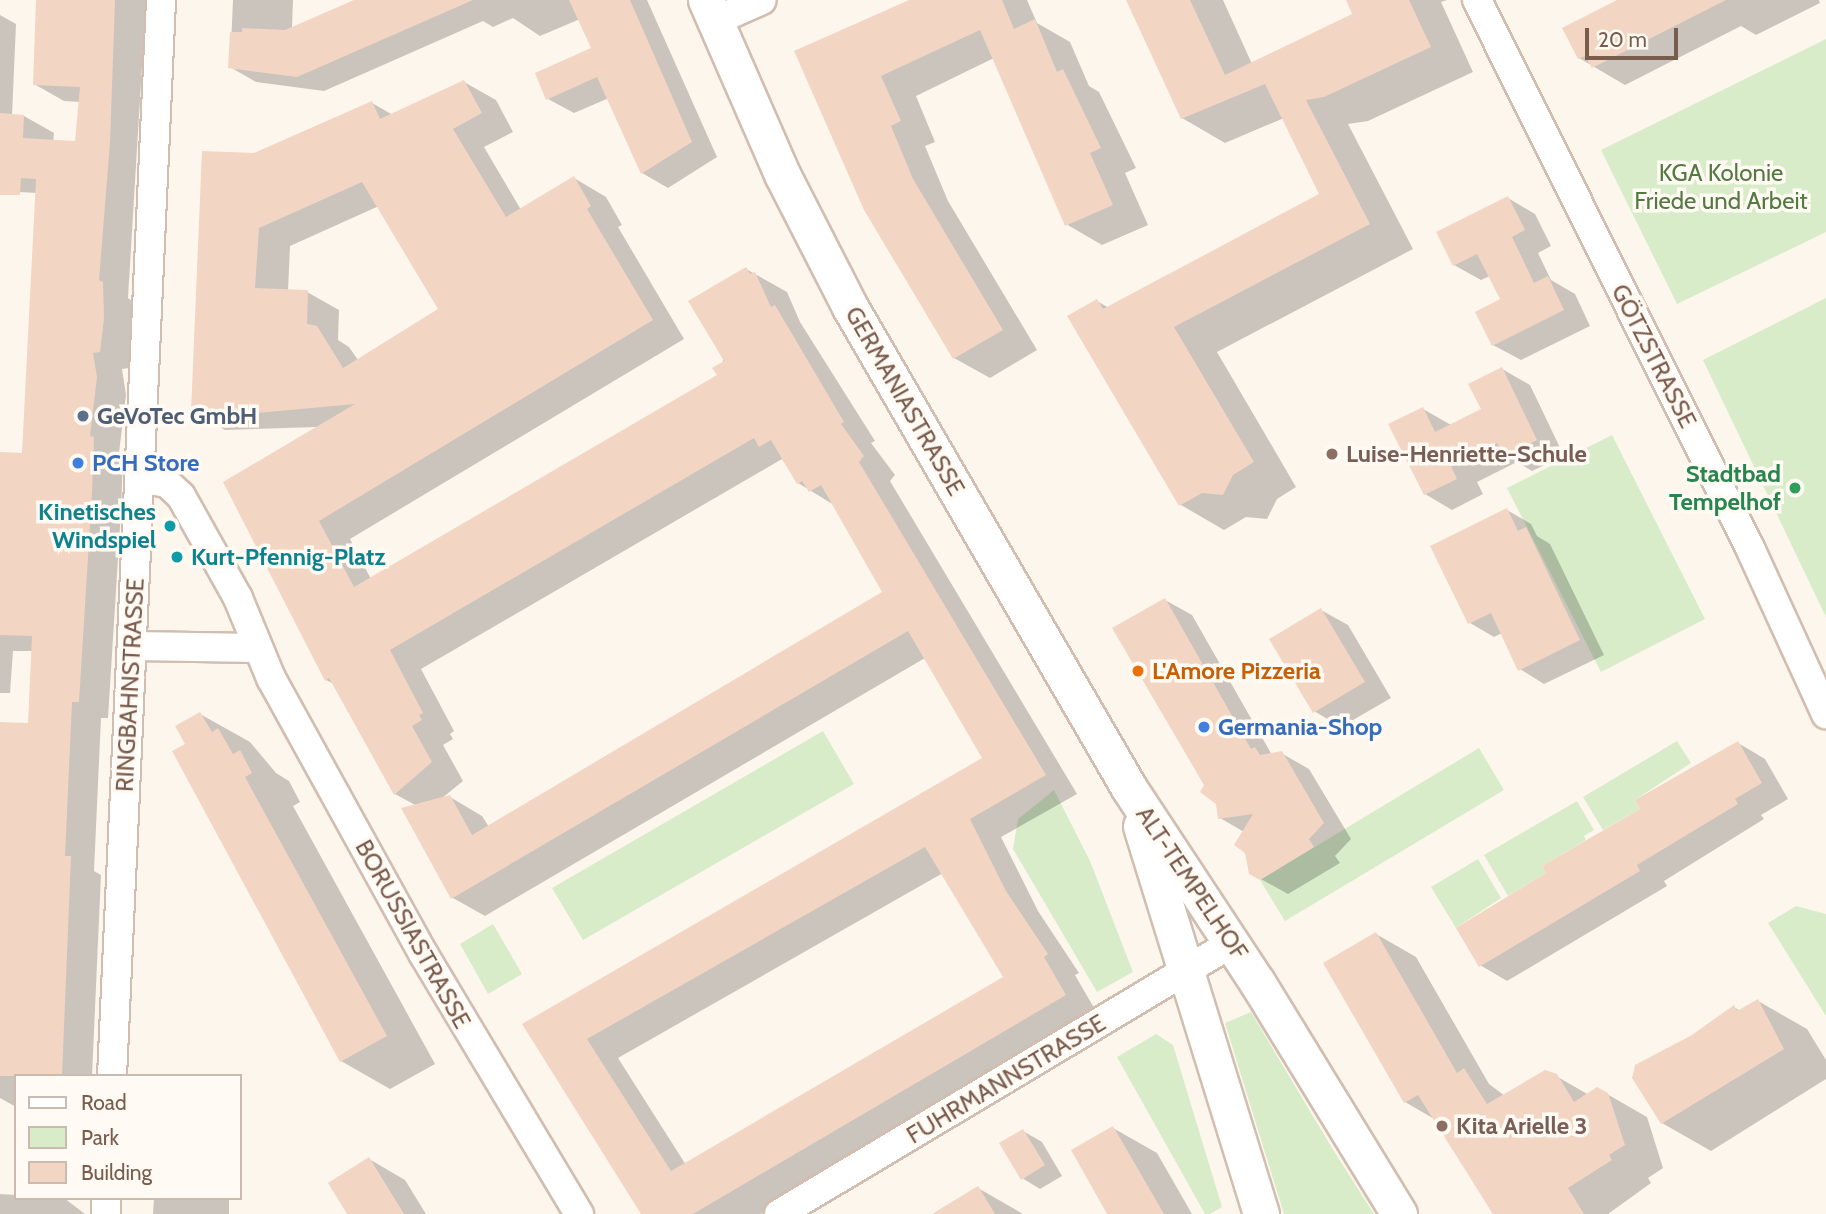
<!DOCTYPE html>
<meta charset="utf-8">
<style>
body{margin:0}
#map{position:relative;width:1826px;height:1214px;overflow:hidden;background:#fdf6ec;font-family:Cabin,sans-serif}
div>[style]{position:absolute}
[style*='--x']{left:calc(var(--x)*1px);top:calc(var(--y)*1px);width:calc(var(--w)*1px);rotate:calc(var(--a)*1deg)}
.green>*{inset:0;background:#d8ecc9}
.shadow>*{inset:0;background:#0003}
.building>*{inset:0;background:#f3d5c3}
.roads{filter:drop-shadow(2px 0 #d1beb0) drop-shadow(-2px 0 #d1beb0) drop-shadow(0 2px #d1beb0) drop-shadow(0 -2px #d1beb0)}
.minor>*{height:28px;margin:-14px;padding:0 14px;transform-origin:14px;border-radius:14px;background:#fff}
.tertiary>*{height:35px;margin:-17.5px;padding:0 17.5px;transform-origin:17.5px;border-radius:17.5px;background:#fff}
.dots>*{width:19px;height:19px;translate:-50% -50%;box-sizing:border-box;border:4px solid #fffaf3;border-radius:50%}
span{translate:-50% -50%;white-space:nowrap;text-align:center;line-height:1.15;-webkit-text-stroke:7px #fffaf3;paint-order:stroke}
.park-label{font-size:24px;color:#537a41}
.street-label{font-size:24px;color:#7a5c4d}
.service-label{font-size:24px;color:#4e5e75;font-weight:700}
.left{translate:0 -50%;text-align:left}
.education-label{font-size:24px;color:#785e54;font-weight:700}
.shop-label{font-size:24px;color:#366cbe;font-weight:700}
.leisure-label{font-size:24px;color:#27864d;font-weight:700}
.right{translate:-100% -50%;text-align:right}
.culture-label{font-size:24px;color:#0d838f;font-weight:700}
.food-label{font-size:24px;color:#c56008;font-weight:700}
.legend{position:absolute;left:14px;top:1074px;width:228px;height:126px;box-sizing:border-box;background:#fffaf3;border:2px solid #cabbb1;margin:0;padding:9px 12px;list-style:none;font-size:21px;color:#7a5c4d}
.legend li{display:flex;align-items:center;gap:14px;height:35px}
.legend b{width:35px;border:2px solid #cabbb1}
.scale{position:absolute;left:1585px;top:28px;width:93px;height:32px;box-sizing:border-box;border:4px solid #7a5c4d;border-top:0;padding-left:9px;font-size:21px;line-height:24px;white-space:nowrap;color:#7a5c4d;-webkit-text-stroke:5px #fffaf3;paint-order:stroke}
</style>
<div id="map">
<div class="green">
<i style="clip-path:polygon(1826px 39px,1826px 232px,1677px 304px,1601px 150px)"></i>
<i style="clip-path:polygon(1826px 298px,1826px 617px,1703px 360px)"></i>
<i style="clip-path:polygon(1612px 435px,1705px 619px,1601px 672px,1507px 488px)"></i>
<i style="clip-path:polygon(823px 731px,854px 784px,583px 940px,552px 888px)"></i>
<i style="clip-path:polygon(1677px 741px,1691px 763px,1635px 800px,1640px 809px,1603px 830px,1583px 797px)"></i>
<i style="clip-path:polygon(1479px 748px,1504px 790px,1285px 921px,1260px 880px)"></i>
<i style="clip-path:polygon(1054px 790px,1090px 861px,1133px 972px,1097px 992px,1013px 849px,1018px 819px)"></i>
<i style="clip-path:polygon(1577px 801px,1594px 830px,1584px 836px,1586px 840px,1542px 866px,1546px 873px,1508px 896px,1484px 855px)"></i>
<i style="clip-path:polygon(1478px 859px,1501px 898px,1456px 928px,1431px 887px)"></i>
<i style="clip-path:polygon(1796px 906px,1826px 914px,1826px 1016px,1768px 923px)"></i>
<i style="clip-path:polygon(493px 924px,522px 974px,488px 994px,460px 944px)"></i>
<i style="clip-path:polygon(1251px 1012px,1332px 1148px,1374px 1214px,1284px 1214px,1225px 1023px)"></i>
<i style="clip-path:polygon(1156px 1034px,1173px 1045px,1222px 1207px,1210px 1214px,1205px 1214px,1117px 1057px)"></i>
</div>
<div class="shadow">
<i style="clip-path:polygon(38px 0,146px 0,128px 298px,132px 301px,133px 336px,129px 368px,122px 369px,126px 395px,119px 453px,123px 455px,121px 511px,108px 718px,101px 718px,94px 871px,101px 875px,92px 1076px,16px 1076px,16px 1107px,0 1098px,0 724px,29px 725px,33px 651px,13px 651px,10px 693px,0 693px,0 453px,23px 455px,37px 193px,0 191px,0 15px,16px 24px,12px 116px,24px 116px,54px 133px,53px 142px,76px 143px,80px 102px,64px 101px,34px 84px)"></i>
<i style="clip-path:polygon(233px 0,293px 0,292px 28px,358px 0,647px 0,717px 157px,668px 188px,642px 173px,609px 98px,574px 113px,548px 99px,594px 49px,580px 19px,540px 36px,513px 18px,493px 27px,483px 21px,324px 91px,256px 82px,230px 67px)"></i>
<i style="clip-path:polygon(915px 0,1027px 0,1037px 23px,1070px 42px,1089px 86px,1099px 92px,1136px 168px,1125px 173px,1148px 225px,1102px 245px,1066px 224px,994px 58px,916px 96px,935px 142px,925px 146px,948px 201px,1037px 350px,990px 378px,954px 358px,796px 52px)"></i>
<i style="clip-path:polygon(1128px 0,1223px 0,1252px 64px,1354px 15px,1347px 0,1447px 0,1441px 2px,1473px 72px,1368px 121px,1348px 124px,1413px 249px,1217px 352px,1296px 487px,1277px 499px,1267px 519px,1246px 517px,1224px 530px,1181px 505px,1097px 301px,1109px 308px,1321px 195px,1284px 118px,1225px 143px,1182px 118px)"></i>
<i style="clip-path:polygon(1621px 0,1819px 0,1820px 3px,1756px 35px,1741px 26px,1625px 85px,1579px 58px)"></i>
<i style="clip-path:polygon(evenodd,464px 82px,496px 100px,513px 132px,484px 147px,521px 210px,574px 178px,606px 197px,622px 225px,618px 227px,684px 339px,350px 539px,371px 579px,719px 376px,746px 269px,787px 292px,800px 322px,875px 441px,871px 443px,895px 475px,890px 481px,1077px 794px,1001px 837px,1038px 911px,1079px 973px,1075px 975px,1097px 1013px,761px 1214px,643px 1214px,524px 1025px,984px 758px,925px 658px,485px 916px,453px 898px,417px 806px,395px 794px,334px 684px,326px 680px,226px 483px,318px 427px,225px 430px,193px 411px,255px 154px,372px 103px,393px 115px,464px 82px,379px 206px,440px 310px,358px 360px,349px 347px,338px 340px,339px 310px,307px 292px,288px 291px,290px 246px,379px 206px,464px 82px,782px 459px,798px 483px,834px 505px,884px 593px,489px 827px,482px 816px,450px 797px,441px 799px,463px 781px,443px 745px,453px 739px,450px 734px,454px 731px,421px 669px,782px 459px,464px 82px,943px 873px,1005px 978px,686px 1165px,618px 1058px,943px 873px)"></i>
<i style="clip-path:polygon(1508px 198px,1535px 214px,1551px 246px,1538px 253px,1551px 280px,1575px 294px,1590px 326px,1521px 360px,1493px 345px,1503px 300px,1490px 276px,1481px 280px,1454px 265px)"></i>
<i style="clip-path:polygon(1502px 369px,1530px 385px,1564px 456px,1532px 471px,1517px 462px,1477px 482px,1483px 494px,1452px 510px,1425px 494px,1423px 409px,1451px 425px,1483px 410px)"></i>
<i style="clip-path:polygon(1507px 510px,1531px 524px,1537px 536px,1550px 544px,1604px 655px,1544px 684px,1520px 669px,1502px 633px,1494px 637px,1470px 623px)"></i>
<i style="clip-path:polygon(1165px 600px,1192px 615px,1272px 755px,1281px 753px,1309px 769px,1351px 839px,1335px 856px,1340px 863px,1288px 894px,1250px 873px,1244px 832px,1220px 818px,1218px 804px,1206px 784px)"></i>
<i style="clip-path:polygon(1321px 610px,1348px 625px,1391px 698px,1341px 727px,1314px 711px)"></i>
<i style="clip-path:polygon(200px 714px,250px 742px,276px 773px,289px 781px,300px 802px,293px 806px,435px 1064px,390px 1089px,341px 1061px,188px 745px)"></i>
<i style="clip-path:polygon(1738px 743px,1765px 759px,1788px 799px,1761px 815px,1764px 819px,1664px 881px,1667px 886px,1507px 981px,1480px 965px,1549px 874px)"></i>
<i style="clip-path:polygon(1376px 934px,1416px 957px,1489px 1084px,1505px 1096px,1556px 1076px,1589px 1095px,1607px 1094px,1647px 1117px,1663px 1168px,1648px 1178px,1651px 1183px,1608px 1214px,1493px 1214px,1436px 1120px,1405px 1102px)"></i>
<i style="clip-path:polygon(1758px 1001px,1807px 1029px,1826px 1060px,1826px 1079px,1711px 1151px,1662px 1123px,1693px 1037px,1734px 1007px,1740px 1011px)"></i>
<i style="clip-path:polygon(1113px 1128px,1157px 1153px,1192px 1214px,1109px 1214px)"></i>
<i style="clip-path:polygon(1023px 1131px,1042px 1142px,1062px 1176px,1040px 1189px,1022px 1178px)"></i>
<i style="clip-path:polygon(369px 1159px,405px 1180px,426px 1214px,349px 1214px)"></i>
<i style="clip-path:polygon(978px 1188px,1023px 1214px,935px 1214px)"></i>
<i style="clip-path:polygon(0 1194px,64px 1198px,85px 1214px,0 1214px)"></i>
<i style="clip-path:polygon(154px 1198px,229px 1198px,229px 1214px,153px 1214px)"></i>
</div>
<div class="building">
<i style="clip-path:polygon(36px 0,115px 0,110px 143px,99px 280px,103px 282px,104px 319px,100px 352px,93px 353px,97px 377px,90px 436px,94px 437px,92px 493px,79px 702px,72px 702px,65px 856px,71px 856px,62px 1076px,0 1076px,0 722px,28px 723px,32px 636px,0 635px,0 452px,22px 453px,36px 179px,21px 178px,20px 195px,0 195px,0 113px,24px 115px,23px 138px,75px 141px,80px 87px,33px 85px)"></i>
<i style="clip-path:polygon(354px 0,473px 0,297px 77px,228px 68px,230px 32px,242px 32px,242px 28px,285px 30px)"></i>
<i style="clip-path:polygon(569px 0,630px 0,692px 142px,641px 174px,597px 77px,546px 100px,535px 73px,591px 48px)"></i>
<i style="clip-path:polygon(909px 0,1002px 0,1014px 29px,1035px 19px,1057px 72px,1063px 69px,1101px 148px,1090px 153px,1113px 205px,1065px 226px,980px 30px,881px 76px,901px 121px,891px 126px,913px 179px,1003px 330px,953px 359px,864px 210px,794px 51px)"></i>
<i style="clip-path:polygon(1126px 0,1190px 0,1225px 75px,1352px 14px,1346px 0,1409px 0,1431px 47px,1324px 97px,1306px 100px,1370px 224px,1174px 327px,1254px 462px,1233px 475px,1223px 495px,1202px 493px,1179px 506px,1067px 316px,1097px 299px,1103px 309px,1319px 194px,1265px 84px,1181px 119px)"></i>
<i style="clip-path:polygon(1617px 0,1726px 0,1592px 68px,1585px 56px,1578px 59px,1562px 28px)"></i>
<i style="clip-path:polygon(evenodd,464px 80px,482px 113px,453px 129px,506px 217px,574px 176px,591px 206px,587px 209px,653px 320px,319px 521px,354px 587px,717px 375px,712px 368px,724px 361px,688px 301px,746px 267px,750px 274px,755px 272px,771px 307px,775px 305px,844px 422px,841px 424px,864px 456px,859px 462px,1046px 775px,970px 819px,1006px 891px,1048px 954px,1044px 957px,1066px 995px,693px 1214px,641px 1214px,522px 1024px,982px 758px,908px 631px,451px 899px,401px 808px,450px 795px,472px 835px,882px 592px,821px 485px,809px 492px,802px 481px,797px 484px,771px 440px,759px 447px,754px 438px,390px 650px,423px 713px,419px 715px,422px 720px,412px 726px,432px 762px,394px 795px,329px 678px,325px 681px,223px 482px,355px 404px,245px 414px,191px 412px,202px 151px,254px 153px,372px 101px,380px 119px,464px 80px,362px 182px,438px 309px,343px 368px,317px 326px,307px 324px,308px 290px,255px 288px,259px 228px,362px 182px,464px 80px,925px 847px,1003px 977px,671px 1171px,587px 1039px,925px 847px)"></i>
<i style="clip-path:polygon(1508px 196px,1525px 230px,1512px 237px,1534px 283px,1548px 276px,1564px 310px,1492px 346px,1475px 312px,1500px 299px,1477px 254px,1453px 266px,1436px 232px)"></i>
<i style="clip-path:polygon(1502px 367px,1537px 440px,1504px 457px,1497px 443px,1451px 466px,1457px 479px,1424px 495px,1388px 424px,1423px 407px,1435px 432px,1481px 409px,1468px 384px)"></i>
<i style="clip-path:polygon(1507px 508px,1518px 531px,1526px 527px,1580px 640px,1518px 671px,1491px 613px,1468px 624px,1430px 546px)"></i>
<i style="clip-path:polygon(1165px 598px,1251px 749px,1255px 747px,1260px 755px,1282px 751px,1324px 823px,1309px 839px,1314px 847px,1260px 880px,1249px 874px,1245px 853px,1234px 845px,1253px 814px,1218px 819px,1216px 804px,1200px 792px,1204px 785px,1112px 628px)"></i>
<i style="clip-path:polygon(1321px 608px,1365px 682px,1313px 713px,1269px 639px)"></i>
<i style="clip-path:polygon(200px 712px,212px 732px,218px 728px,233px 754px,240px 750px,252px 773px,245px 777px,387px 1036px,340px 1062px,172px 751px,185px 744px,175px 726px)"></i>
<i style="clip-path:polygon(1738px 741px,1762px 783px,1735px 799px,1738px 804px,1637px 865px,1640px 871px,1479px 967px,1456px 928px,1546px 873px,1542px 866px,1640px 809px,1635px 800px)"></i>
<i style="clip-path:polygon(1376px 932px,1457px 1073px,1464px 1068px,1487px 1104px,1545px 1070px,1557px 1074px,1574px 1102px,1597px 1087px,1608px 1093px,1625px 1145px,1609px 1155px,1612px 1160px,1568px 1188px,1584px 1214px,1493px 1214px,1418px 1095px,1404px 1103px,1323px 963px)"></i>
<i style="clip-path:polygon(1758px 999px,1784px 1049px,1661px 1124px,1632px 1078px,1635px 1065px,1692px 1035px,1734px 1005px,1737px 1011px)"></i>
<i style="clip-path:polygon(1113px 1126px,1164px 1214px,1107px 1214px,1071px 1150px)"></i>
<i style="clip-path:polygon(1023px 1129px,1045px 1165px,1021px 1180px,999px 1143px)"></i>
<i style="clip-path:polygon(369px 1157px,404px 1214px,347px 1214px,328px 1183px)"></i>
<i style="clip-path:polygon(978px 1186px,995px 1214px,932px 1214px)"></i>
</div>
<div class="roads">
<div class="minor">
<i style="--x:1477;--y:0;--w:612;--a:63.52"></i>
<i style="--x:1750;--y:548;--w:183;--a:65.4"></i>
<i style="--x:715;--y:21;--w:51;--a:-24.1"></i>
<i style="--x:139;--y:478;--w:28;--a:10"></i>
<i style="--x:167;--y:483;--w:19;--a:43"></i>
<i style="--x:181;--y:496;--w:117;--a:60.8"></i>
<i style="--x:238;--y:598;--w:87;--a:67.6"></i>
<i style="--x:271;--y:678;--w:316;--a:61.1"></i>
<i style="--x:424;--y:955;--w:302;--a:59.1"></i>
<i style="--x:133;--y:646;--w:125;--a:0.9"></i>
<i style="--x:112;--y:1076;--w:1077;--a:-87.39"></i>
<i style="--x:106;--y:1214;--w:16;--a:-90"></i>
<i style="--x:779;--y:1214;--w:528;--a:-30.89"></i>
</div>
<div class="tertiary">
<i style="--x:706;--y:0;--w:192;--a:66.4"></i>
<i style="--x:783;--y:176;--w:147;--a:62.9"></i>
<i style="--x:850;--y:307;--w:556;--a:59.88"></i>
<i style="--x:1129;--y:788;--w:232;--a:56.6"></i>
<i style="--x:1257;--y:982;--w:272;--a:58.5"></i>
<i style="--x:1141;--y:826;--w:406;--a:72.8"></i>
</div>
</div>
<div class="dots">
<i style="left:83px;top:416px;background:#5c6f8a"></i>
<i style="left:1332px;top:454px;background:#8d6e63"></i>
<i style="left:78px;top:463px;background:#3f7fe0"></i>
<i style="left:1795px;top:488px;background:#2e9e5b"></i>
<i style="left:170px;top:526px;background:#0f9aa8"></i>
<i style="left:177px;top:557px;background:#0f9aa8"></i>
<i style="left:1138px;top:671px;background:#e8710a"></i>
<i style="left:1204px;top:727px;background:#3f7fe0"></i>
<i style="left:1442px;top:1126px;background:#8d6e63"></i>
</div>
<div class="park-label">
<span style="left:1721px;top:187px">KGA Kolonie<br>Friede und Arbeit</span>
</div>
<div class="street-label">
<span style="left:1654px;top:356px;rotate:63deg">GÖTZSTRASSE</span>
<span style="left:905px;top:401px;rotate:60deg">GERMANIASTRASSE</span>
<span style="left:130px;top:685px;rotate:-87deg">RINGBAHNSTRASSE</span>
<span style="left:1192px;top:883px;rotate:56deg">ALT-TEMPELHOF</span>
<span style="left:413px;top:934px;rotate:61deg">BORUSSIASTRASSE</span>
<span style="left:1006px;top:1079px;rotate:-31deg">FUHRMANNSTRASSE</span>
</div>
<div class="service-label">
<span class="left" style="left:97px;top:416px">GeVoTec GmbH</span>
</div>
<div class="education-label">
<span class="left" style="left:1346px;top:454px">Luise-Henriette-Schule</span>
<span class="left" style="left:1456px;top:1126px">Kita Arielle 3</span>
</div>
<div class="shop-label">
<span class="left" style="left:92px;top:463px">PCH Store</span>
<span class="left" style="left:1218px;top:727px">Germania-Shop</span>
</div>
<div class="leisure-label">
<span class="right" style="left:1781px;top:488px">Stadtbad<br>Tempelhof</span>
</div>
<div class="culture-label">
<span class="right" style="left:156px;top:526px">Kinetisches<br>Windspiel</span>
<span class="left" style="left:191px;top:557px">Kurt-Pfennig-Platz</span>
</div>
<div class="food-label">
<span class="left" style="left:1152px;top:671px">L'Amore Pizzeria</span>
</div>
<ul class="legend">
<li><b style="height:9px;background:#fff"></b>Road</li>
<li><b style="height:19px;background:#d8ecc9"></b>Park</li>
<li><b style="height:19px;background:#f3d5c3"></b>Building</li>
</ul>
<div class="scale">20 m</div>
</div>
